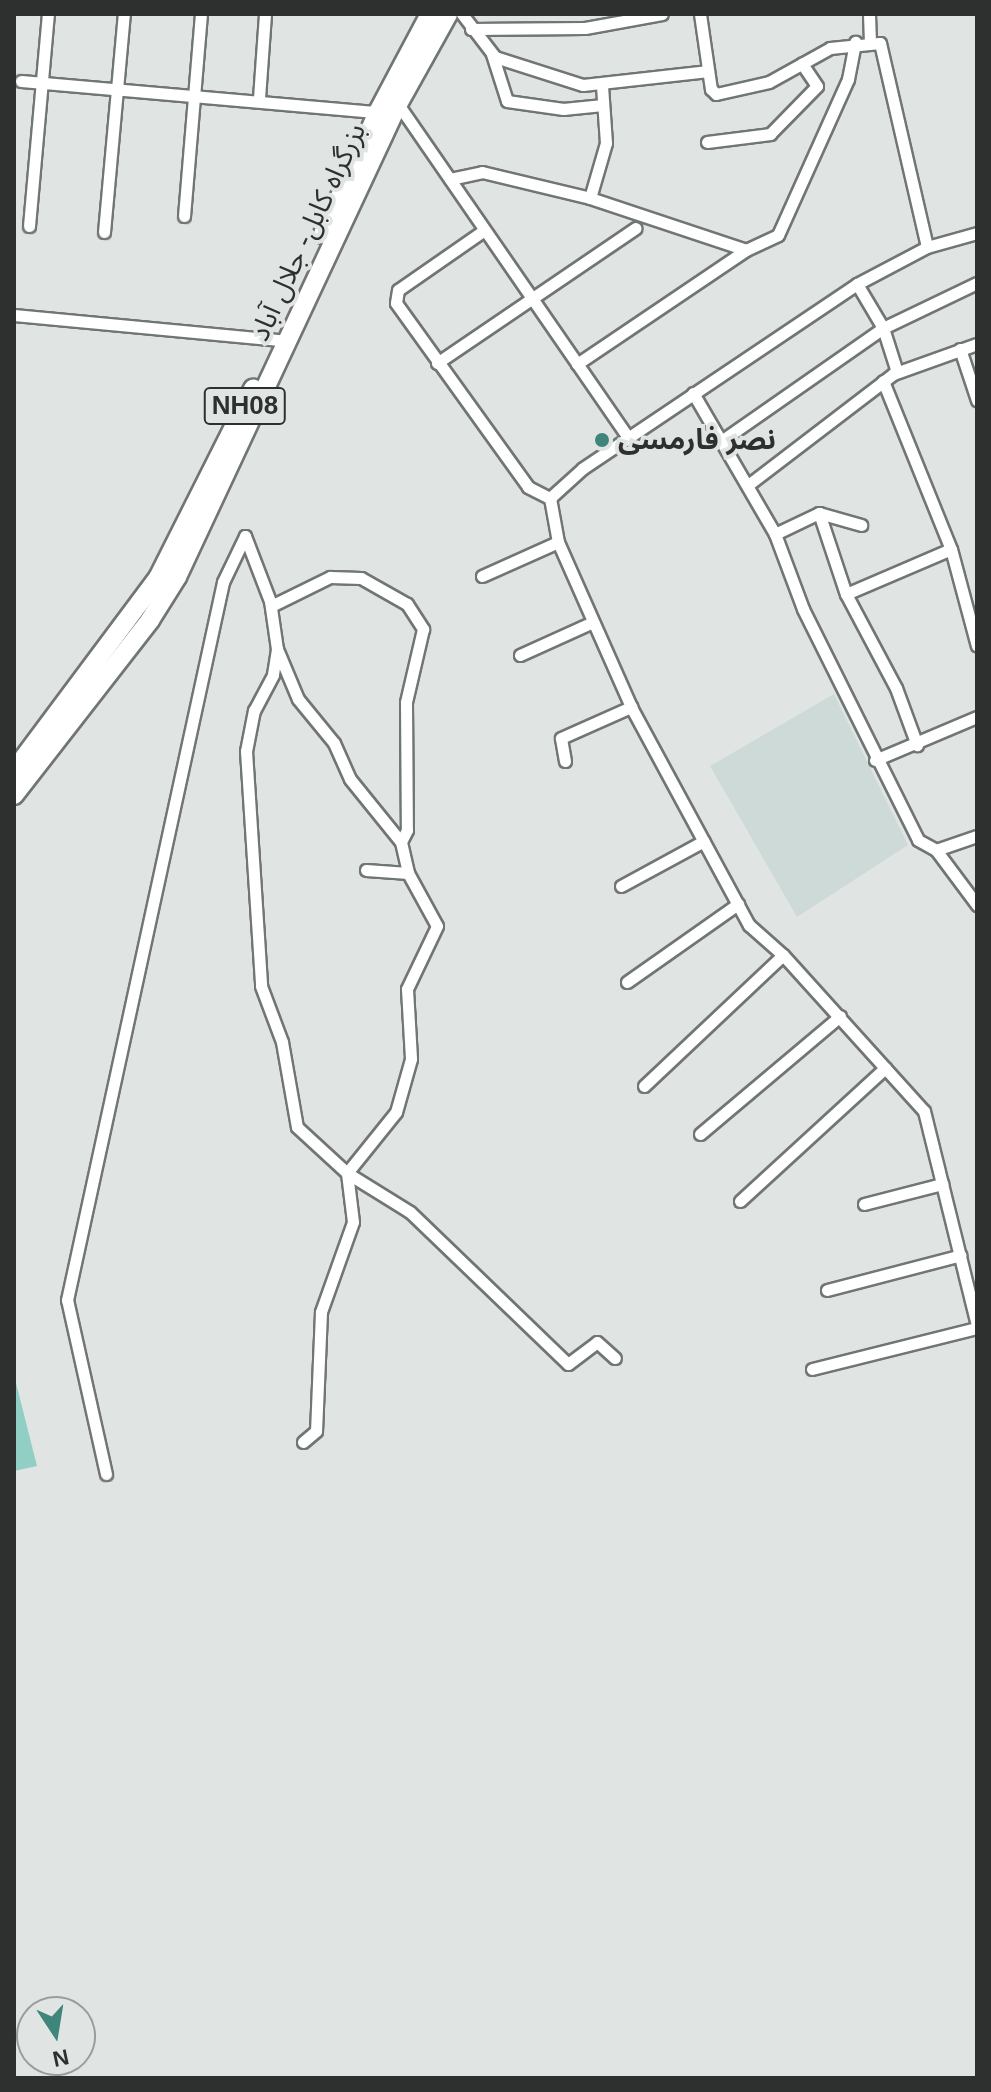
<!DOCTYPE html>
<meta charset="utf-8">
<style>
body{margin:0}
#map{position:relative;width:991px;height:2092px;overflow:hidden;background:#e0e5e4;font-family:Helvetica,"Noto Sans Arabic",sans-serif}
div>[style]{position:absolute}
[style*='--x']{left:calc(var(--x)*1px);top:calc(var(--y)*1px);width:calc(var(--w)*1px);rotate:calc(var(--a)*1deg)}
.built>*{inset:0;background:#cddad8}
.green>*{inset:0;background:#91cfc5}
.roads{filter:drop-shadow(2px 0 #717574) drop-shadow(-2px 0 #717574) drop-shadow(0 2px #717574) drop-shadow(0 -2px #717574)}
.minor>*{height:11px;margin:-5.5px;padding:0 5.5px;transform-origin:5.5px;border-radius:5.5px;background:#fff}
.trunk>*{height:18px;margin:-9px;padding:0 9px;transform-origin:9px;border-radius:9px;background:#fff}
.dots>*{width:22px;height:22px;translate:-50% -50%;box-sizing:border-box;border:4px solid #e0e5e4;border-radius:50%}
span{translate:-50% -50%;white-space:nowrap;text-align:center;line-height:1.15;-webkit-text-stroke:8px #e0e5e4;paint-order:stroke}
.shield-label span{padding:2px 6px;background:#e0e5e4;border:2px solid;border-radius:6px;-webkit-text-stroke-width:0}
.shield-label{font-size:26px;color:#2e3030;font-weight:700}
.street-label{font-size:28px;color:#2e3030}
.poi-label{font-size:28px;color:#2e3030;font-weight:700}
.left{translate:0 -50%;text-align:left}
.frame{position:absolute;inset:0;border:16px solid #2e3030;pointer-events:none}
.north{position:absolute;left:16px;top:1996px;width:80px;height:80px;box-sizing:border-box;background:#e0e5e4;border:2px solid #999d9c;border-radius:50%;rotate:168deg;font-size:22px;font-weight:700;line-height:32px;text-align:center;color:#2e3030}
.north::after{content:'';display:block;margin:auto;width:28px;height:36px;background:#40857b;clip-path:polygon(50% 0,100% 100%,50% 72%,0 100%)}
</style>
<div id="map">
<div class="built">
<i style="clip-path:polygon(834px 694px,908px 845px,797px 917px,710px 766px)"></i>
</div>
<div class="green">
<i style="clip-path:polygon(14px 1375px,37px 1466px,14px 1471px)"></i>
</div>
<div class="roads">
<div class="minor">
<i style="--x:462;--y:14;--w:54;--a:52.5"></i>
<i style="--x:495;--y:57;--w:92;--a:17.7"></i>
<i style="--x:583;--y:85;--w:126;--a:-6.4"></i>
<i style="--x:700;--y:14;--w:76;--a:81.7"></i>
<i style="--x:711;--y:89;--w:7;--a:45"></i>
<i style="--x:716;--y:94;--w:54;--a:-12.8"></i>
<i style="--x:769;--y:82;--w:70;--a:-29.1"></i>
<i style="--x:830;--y:48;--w:50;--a:-5.7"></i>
<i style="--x:880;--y:43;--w:209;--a:77"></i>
<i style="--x:869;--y:14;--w:26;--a:88"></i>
<i style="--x:471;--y:29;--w:114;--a:-0.5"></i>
<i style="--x:585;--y:28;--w:78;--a:-10.3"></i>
<i style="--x:492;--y:54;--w:49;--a:72.3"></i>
<i style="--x:507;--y:101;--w:57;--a:8.1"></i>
<i style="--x:563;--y:109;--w:40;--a:-5.7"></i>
<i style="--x:21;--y:81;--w:358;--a:5"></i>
<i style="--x:259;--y:98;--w:84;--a:-85.9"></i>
<i style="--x:398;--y:104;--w:406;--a:55.4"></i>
<i style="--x:707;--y:142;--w:64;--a:-7.2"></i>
<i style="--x:770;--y:134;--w:67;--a:-45.6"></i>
<i style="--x:817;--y:86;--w:27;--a:-124"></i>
<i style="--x:450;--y:179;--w:33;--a:-12"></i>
<i style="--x:482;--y:172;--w:111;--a:13.5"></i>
<i style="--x:590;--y:198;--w:164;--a:18.4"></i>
<i style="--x:590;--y:198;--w:57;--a:-73.8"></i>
<i style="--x:606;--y:143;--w:57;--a:-94"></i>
<i style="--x:184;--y:216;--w:203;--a:-85.2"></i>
<i style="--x:29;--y:226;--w:213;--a:-84.9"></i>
<i style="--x:483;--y:231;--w:103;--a:145.2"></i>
<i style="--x:398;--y:290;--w:13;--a:99"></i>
<i style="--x:396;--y:303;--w:226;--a:54.3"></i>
<i style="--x:528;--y:487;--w:25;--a:27"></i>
<i style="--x:104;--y:232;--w:219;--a:-84.8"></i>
<i style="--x:977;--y:233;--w:52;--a:164.4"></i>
<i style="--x:927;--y:247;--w:79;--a:152.1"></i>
<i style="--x:857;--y:284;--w:331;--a:146.1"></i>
<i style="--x:582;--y:469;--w:43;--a:137.8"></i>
<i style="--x:550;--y:498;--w:45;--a:79.7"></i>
<i style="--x:558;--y:542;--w:180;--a:66.1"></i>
<i style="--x:631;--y:707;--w:248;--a:61.6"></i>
<i style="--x:749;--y:925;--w:45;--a:41.4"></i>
<i style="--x:783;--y:955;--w:210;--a:47.9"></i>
<i style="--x:924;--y:1111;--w:220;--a:76.1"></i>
<i style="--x:857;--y:284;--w:51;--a:59.4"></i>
<i style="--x:883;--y:328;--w:46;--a:72.3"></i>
<i style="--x:14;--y:315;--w:275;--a:5.4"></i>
<i style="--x:960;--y:349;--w:54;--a:71.6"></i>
<i style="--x:437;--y:363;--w:240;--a:-34.2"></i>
<i style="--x:577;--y:364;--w:204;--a:-34"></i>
<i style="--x:746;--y:250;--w:35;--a:-25"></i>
<i style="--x:778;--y:235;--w:171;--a:-65.8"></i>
<i style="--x:848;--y:79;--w:38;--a:-79"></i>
<i style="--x:883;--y:381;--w:181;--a:68"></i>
<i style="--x:951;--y:549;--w:100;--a:75"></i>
<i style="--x:693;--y:393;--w:163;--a:59.8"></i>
<i style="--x:775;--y:534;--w:80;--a:69.5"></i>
<i style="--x:803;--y:609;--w:258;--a:63.5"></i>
<i style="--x:918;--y:840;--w:21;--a:29"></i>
<i style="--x:936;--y:850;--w:69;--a:53.3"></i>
<i style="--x:724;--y:439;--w:194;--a:-34.9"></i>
<i style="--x:883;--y:328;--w:104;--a:-25.6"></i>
<i style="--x:748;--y:485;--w:183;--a:-37.4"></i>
<i style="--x:893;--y:374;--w:89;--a:-19.7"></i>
<i style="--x:819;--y:513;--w:85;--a:71.6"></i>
<i style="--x:846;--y:594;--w:106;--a:62"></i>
<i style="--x:896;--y:688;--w:61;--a:69.8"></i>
<i style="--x:775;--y:534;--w:49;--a:-25.5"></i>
<i style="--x:819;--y:513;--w:44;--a:15.9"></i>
<i style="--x:482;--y:576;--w:83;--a:-24.1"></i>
<i style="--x:846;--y:594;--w:114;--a:-23.2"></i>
<i style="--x:271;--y:606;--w:66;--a:-26.2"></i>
<i style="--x:330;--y:577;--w:31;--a:2"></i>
<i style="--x:361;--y:578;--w:53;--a:29.5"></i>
<i style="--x:407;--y:604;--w:30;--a:57"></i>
<i style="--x:423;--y:629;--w:75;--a:103.1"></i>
<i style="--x:406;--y:702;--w:128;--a:89.6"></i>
<i style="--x:407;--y:830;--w:13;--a:117"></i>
<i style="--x:277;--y:649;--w:54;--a:67.2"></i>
<i style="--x:298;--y:699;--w:57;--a:50.7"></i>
<i style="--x:334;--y:743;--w:39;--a:66"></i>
<i style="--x:350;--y:779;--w:81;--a:51"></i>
<i style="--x:401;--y:842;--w:32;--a:77"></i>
<i style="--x:520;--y:655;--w:80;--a:-24.3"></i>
<i style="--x:875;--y:760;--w:111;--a:-22.9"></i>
<i style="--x:565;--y:761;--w:23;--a:-100"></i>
<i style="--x:561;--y:738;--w:77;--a:-23.9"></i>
<i style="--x:936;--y:850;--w:43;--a:-18.9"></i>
<i style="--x:366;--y:870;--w:42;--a:4.1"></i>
<i style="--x:408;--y:873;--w:60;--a:61.3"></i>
<i style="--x:437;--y:926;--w:70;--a:115.5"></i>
<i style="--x:407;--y:989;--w:70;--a:86.7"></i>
<i style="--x:411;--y:1059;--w:55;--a:105.8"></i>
<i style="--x:396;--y:1112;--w:78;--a:128.8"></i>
<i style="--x:347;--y:1173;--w:74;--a:31.8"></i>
<i style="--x:410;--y:1212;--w:219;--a:43.9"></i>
<i style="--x:568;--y:1364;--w:36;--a:-37"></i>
<i style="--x:597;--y:1342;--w:24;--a:42"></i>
<i style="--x:621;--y:886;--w:94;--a:-28.5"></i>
<i style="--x:627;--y:982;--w:136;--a:-35.1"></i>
<i style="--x:644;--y:1086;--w:191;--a:-43.3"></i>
<i style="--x:700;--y:1134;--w:183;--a:-40.1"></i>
<i style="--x:740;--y:1201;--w:197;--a:-42.5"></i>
<i style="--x:864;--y:1204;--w:81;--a:-14.4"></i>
<i style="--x:827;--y:1290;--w:138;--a:-14.6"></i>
<i style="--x:812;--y:1369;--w:170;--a:-14"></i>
<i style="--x:106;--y:1474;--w:178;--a:-102.6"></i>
<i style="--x:67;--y:1300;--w:735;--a:-77.74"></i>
<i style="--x:223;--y:582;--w:51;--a:-64.4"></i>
<i style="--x:245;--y:536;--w:70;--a:69"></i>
<i style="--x:270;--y:601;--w:49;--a:81.7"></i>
<i style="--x:277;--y:649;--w:26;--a:99"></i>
<i style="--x:273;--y:675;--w:40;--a:118"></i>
<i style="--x:254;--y:710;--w:42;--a:101"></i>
<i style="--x:246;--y:751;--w:235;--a:86.3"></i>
<i style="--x:261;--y:986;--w:60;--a:69.4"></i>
<i style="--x:282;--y:1042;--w:86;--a:80"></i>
<i style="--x:297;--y:1127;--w:68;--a:42.6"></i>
<i style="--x:347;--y:1173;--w:49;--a:83"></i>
<i style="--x:353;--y:1222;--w:96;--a:109.6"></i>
<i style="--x:321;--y:1312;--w:119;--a:92.4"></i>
<i style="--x:316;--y:1431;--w:17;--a:140"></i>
</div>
<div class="trunk">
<i style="--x:323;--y:234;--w:134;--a:-65.7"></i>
<i style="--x:378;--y:112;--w:111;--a:-62"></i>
<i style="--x:14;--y:771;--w:241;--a:-53.3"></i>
<i style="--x:158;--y:578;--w:212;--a:-63.3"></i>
<i style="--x:14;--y:795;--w:222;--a:-52.1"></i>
<i style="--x:150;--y:620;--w:51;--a:-57.9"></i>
<i style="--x:177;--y:577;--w:522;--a:-64.96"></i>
<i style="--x:398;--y:104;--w:103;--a:-60.9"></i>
</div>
</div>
<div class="dots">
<i style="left:602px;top:440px;background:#40857b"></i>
</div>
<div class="shield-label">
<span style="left:245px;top:406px">NH08</span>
</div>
<div class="street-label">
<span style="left:308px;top:232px;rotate:-65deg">بزرگراه کابل- جلال آباد</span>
</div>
<div class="poi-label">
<span class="left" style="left:618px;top:440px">نصر فارمسی</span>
</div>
<div class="frame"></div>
<div class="north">N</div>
</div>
